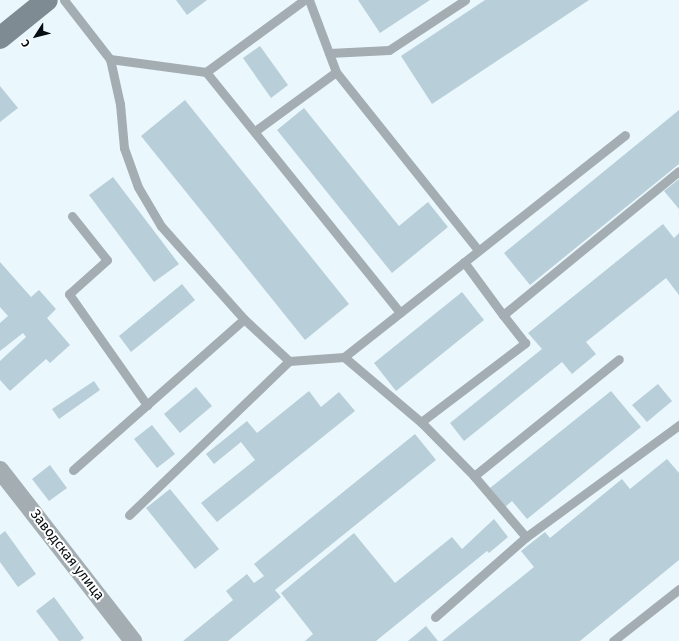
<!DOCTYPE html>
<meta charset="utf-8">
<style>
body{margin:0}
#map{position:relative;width:679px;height:641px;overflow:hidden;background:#eaf8fe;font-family:"Fira Sans",sans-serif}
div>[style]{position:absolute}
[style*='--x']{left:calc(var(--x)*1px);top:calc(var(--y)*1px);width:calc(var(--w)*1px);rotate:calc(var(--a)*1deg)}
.building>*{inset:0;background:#b8ced8}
.lane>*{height:9px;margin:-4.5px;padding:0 4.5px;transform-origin:4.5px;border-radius:4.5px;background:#a4aeb2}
.street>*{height:18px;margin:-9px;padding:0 9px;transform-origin:9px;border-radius:9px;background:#a4aeb2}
.secondary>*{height:22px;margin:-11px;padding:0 11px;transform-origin:11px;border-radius:11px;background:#7e8b92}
span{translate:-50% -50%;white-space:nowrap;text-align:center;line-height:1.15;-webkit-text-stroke:4px #fff;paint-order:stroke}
.street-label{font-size:14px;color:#070e11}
.north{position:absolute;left:16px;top:16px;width:40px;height:40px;-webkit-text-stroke:3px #fff;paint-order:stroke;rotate:234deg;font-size:11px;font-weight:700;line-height:16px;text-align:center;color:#070e11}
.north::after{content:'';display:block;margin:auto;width:14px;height:18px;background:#070e11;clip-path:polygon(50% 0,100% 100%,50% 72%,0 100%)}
</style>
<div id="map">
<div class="building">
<i style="clip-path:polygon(176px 0,207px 0,187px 15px)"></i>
<i style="clip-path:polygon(358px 0,430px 0,380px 33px)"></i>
<i style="clip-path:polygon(485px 0,589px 0,432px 104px,401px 56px)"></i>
<i style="clip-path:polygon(260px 46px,288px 85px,271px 98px,243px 58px)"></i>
<i style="clip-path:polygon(0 86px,18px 108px,0 122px)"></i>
<i style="clip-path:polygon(185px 100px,349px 304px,305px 340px,141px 136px)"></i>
<i style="clip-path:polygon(304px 108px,399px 226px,428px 202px,448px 227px,392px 273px,277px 130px)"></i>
<i style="clip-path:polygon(679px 110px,679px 164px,530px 285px,504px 253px)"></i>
<i style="clip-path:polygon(113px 177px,179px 264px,154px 282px,89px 195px)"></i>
<i style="clip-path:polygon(679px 179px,679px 209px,664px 191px)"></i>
<i style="clip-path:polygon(663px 224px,674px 238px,679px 233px,679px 295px,666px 278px,586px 342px,596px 354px,572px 374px,562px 362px,464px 441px,450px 423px,542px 349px,528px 333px)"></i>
<i style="clip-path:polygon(0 262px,31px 297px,39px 290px,56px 309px,47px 318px,70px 345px,50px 363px,46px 359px,10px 391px,0 380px,0 361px,26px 337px,23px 333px,0 351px,0 323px,8px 316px,0 307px)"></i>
<i style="clip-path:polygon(182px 284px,195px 300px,131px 352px,119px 336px)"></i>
<i style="clip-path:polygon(462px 292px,484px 320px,396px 391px,374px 363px)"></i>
<i style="clip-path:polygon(94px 381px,100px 390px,59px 419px,52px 409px)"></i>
<i style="clip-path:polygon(658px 384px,672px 401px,647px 422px,632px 405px)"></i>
<i style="clip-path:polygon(196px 387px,212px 406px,180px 433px,164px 414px)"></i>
<i style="clip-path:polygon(309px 391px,321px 407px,339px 392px,355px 411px,217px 522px,201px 503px,255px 460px,241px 442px,214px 464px,206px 454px,247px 421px,257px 433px)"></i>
<i style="clip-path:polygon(611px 391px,641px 427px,527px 519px,512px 501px,505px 507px,490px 488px)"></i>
<i style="clip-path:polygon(152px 425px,175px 454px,157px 468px,134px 439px)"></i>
<i style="clip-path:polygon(415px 434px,436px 460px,275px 590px,281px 597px,228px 641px,183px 641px,233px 600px,226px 591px,247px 574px,254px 583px,264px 576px,254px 564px)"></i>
<i style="clip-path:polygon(667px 459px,679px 473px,679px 560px,580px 641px,442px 641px,534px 567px,521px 551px,545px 532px,550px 538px,622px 479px,630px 489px)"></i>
<i style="clip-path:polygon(50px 465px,67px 488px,49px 501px,32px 479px)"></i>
<i style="clip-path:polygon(170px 489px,219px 549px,195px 569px,146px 508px)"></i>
<i style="clip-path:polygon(494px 519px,508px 537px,489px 553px,487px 551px,376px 641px,305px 641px,313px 634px,281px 593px,354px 533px,395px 583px,452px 537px,462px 549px)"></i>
<i style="clip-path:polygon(5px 531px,36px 574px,18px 587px,0 562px,0 535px)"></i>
<i style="clip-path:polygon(54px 597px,84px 638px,80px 641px,59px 641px,36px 611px)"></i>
<i style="clip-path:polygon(426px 626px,438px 641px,408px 641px)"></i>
</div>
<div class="lane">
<i style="--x:64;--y:0;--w:75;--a:52.1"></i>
<i style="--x:110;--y:59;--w:97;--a:7.7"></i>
<i style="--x:206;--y:72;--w:309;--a:51.1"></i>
<i style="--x:309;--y:0;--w:77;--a:69.4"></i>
<i style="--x:336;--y:72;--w:228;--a:51.4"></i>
<i style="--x:329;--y:53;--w:60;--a:-2.9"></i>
<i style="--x:389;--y:50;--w:91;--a:-33.3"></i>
<i style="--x:110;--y:59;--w:46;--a:77.5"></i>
<i style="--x:120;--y:104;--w:44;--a:84.8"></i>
<i style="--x:124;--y:148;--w:41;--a:70.3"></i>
<i style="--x:138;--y:187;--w:45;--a:59.5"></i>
<i style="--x:161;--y:226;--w:125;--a:48.3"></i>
<i style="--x:244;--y:319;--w:62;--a:43"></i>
<i style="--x:206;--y:72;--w:122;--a:-36.3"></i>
<i style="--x:255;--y:131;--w:100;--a:-36.1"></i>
<i style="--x:72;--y:216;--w:56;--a:51.5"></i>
<i style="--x:107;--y:260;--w:51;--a:138.2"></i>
<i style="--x:69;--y:294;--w:136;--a:54.9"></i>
<i style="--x:464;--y:262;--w:66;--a:53.7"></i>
<i style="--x:344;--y:357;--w:101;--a:40.2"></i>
<i style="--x:421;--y:422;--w:76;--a:45.5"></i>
<i style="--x:474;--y:476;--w:80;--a:49.6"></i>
<i style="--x:421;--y:422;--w:131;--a:-37.2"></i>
<i style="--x:525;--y:343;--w:36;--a:-128"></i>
<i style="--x:503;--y:315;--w:227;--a:-39.3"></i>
<i style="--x:73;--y:470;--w:228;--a:-41.4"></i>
<i style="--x:474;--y:476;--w:186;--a:-38.9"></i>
<i style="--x:129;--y:515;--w:222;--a:-43.9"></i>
<i style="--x:289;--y:361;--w:55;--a:-4.2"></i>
<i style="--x:344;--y:357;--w:358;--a:-38.3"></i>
<i style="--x:435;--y:617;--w:121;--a:-41.3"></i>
<i style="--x:526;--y:537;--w:190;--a:-36.2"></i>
<i style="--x:613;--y:641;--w:84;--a:-38.2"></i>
</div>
<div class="street">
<i style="--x:0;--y:470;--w:217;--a:52.1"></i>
</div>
<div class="secondary">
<i style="--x:0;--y:38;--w:60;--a:-39"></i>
</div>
<div class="street-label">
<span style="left:67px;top:555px;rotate:52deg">Заводская улица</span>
</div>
<div class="north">С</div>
</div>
